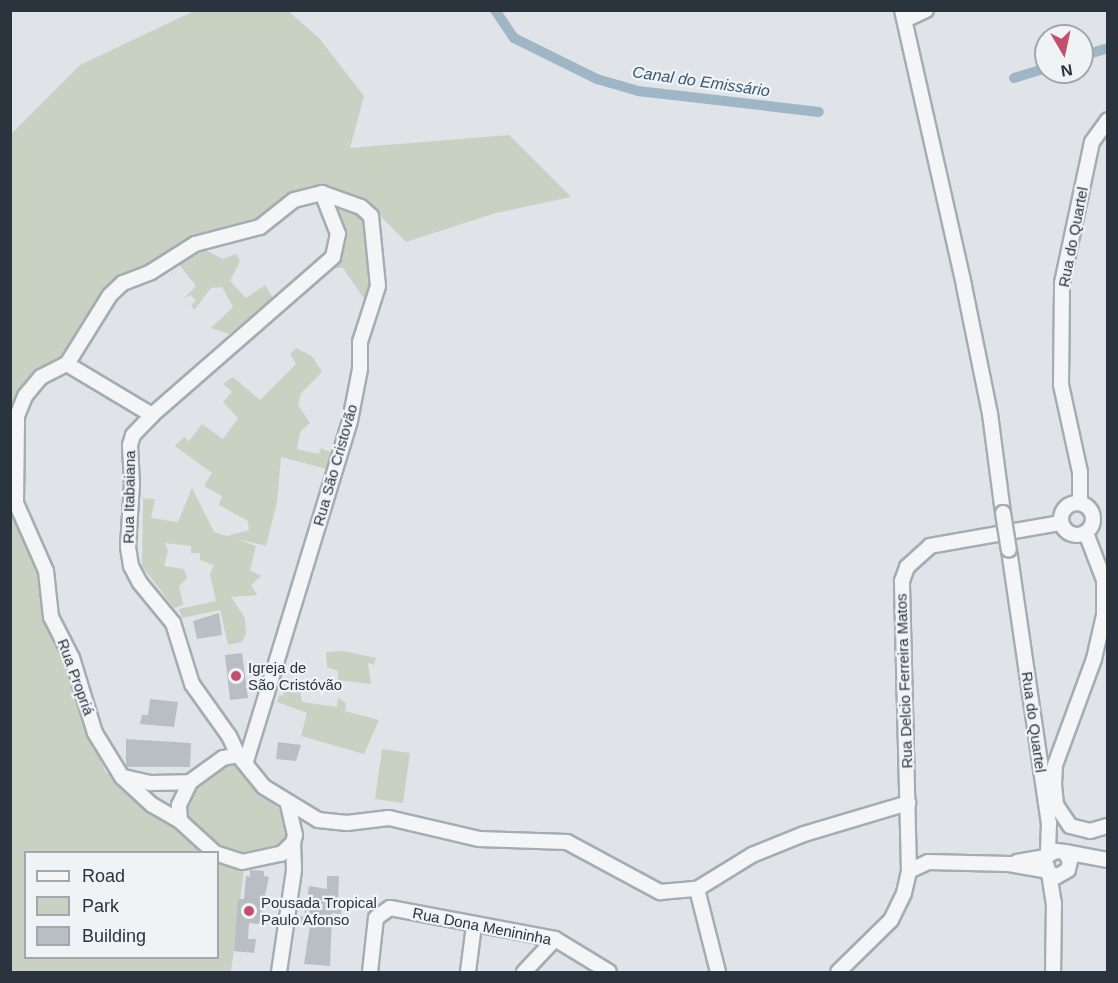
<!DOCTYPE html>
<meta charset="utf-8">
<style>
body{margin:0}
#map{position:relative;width:1118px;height:983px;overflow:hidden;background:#e0e4e8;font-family:Arial,sans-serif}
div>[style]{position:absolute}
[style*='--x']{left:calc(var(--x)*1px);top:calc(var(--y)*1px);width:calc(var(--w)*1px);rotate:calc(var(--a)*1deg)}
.green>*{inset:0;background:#c8d1c2}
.canal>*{height:10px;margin:-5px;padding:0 5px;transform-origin:5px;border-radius:5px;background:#9eb6c5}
.building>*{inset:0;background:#b8bec4}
.roads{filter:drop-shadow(2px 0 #a6acb2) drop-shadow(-2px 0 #a6acb2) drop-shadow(0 2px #a6acb2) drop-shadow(0 -2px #a6acb2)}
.minor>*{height:14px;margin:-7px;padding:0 7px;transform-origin:7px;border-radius:7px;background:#f3f5f7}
.minor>.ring{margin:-7px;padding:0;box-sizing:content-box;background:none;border:14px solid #f3f5f7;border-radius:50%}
.bridges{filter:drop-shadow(2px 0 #a6acb2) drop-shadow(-2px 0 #a6acb2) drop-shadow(0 2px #a6acb2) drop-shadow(0 -2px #a6acb2)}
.minor-bridge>*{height:14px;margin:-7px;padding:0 7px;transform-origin:7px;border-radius:7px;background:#f3f5f7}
.dots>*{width:16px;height:16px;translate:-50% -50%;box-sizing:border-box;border:3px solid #f0f3f6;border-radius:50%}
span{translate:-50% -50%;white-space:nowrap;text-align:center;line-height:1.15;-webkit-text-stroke:4.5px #f0f3f6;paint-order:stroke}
.street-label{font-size:15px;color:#2a343e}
.poi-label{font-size:15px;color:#2a343e}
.left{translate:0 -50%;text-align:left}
.water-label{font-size:16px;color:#38576f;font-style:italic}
.frame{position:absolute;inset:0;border:12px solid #2a343e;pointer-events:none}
.legend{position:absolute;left:24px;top:851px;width:195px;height:108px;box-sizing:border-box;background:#f0f3f6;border:2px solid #a1a7ac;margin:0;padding:8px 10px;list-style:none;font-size:18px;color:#2a343e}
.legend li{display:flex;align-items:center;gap:12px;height:30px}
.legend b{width:30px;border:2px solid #a1a7ac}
.north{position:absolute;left:1034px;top:24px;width:60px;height:60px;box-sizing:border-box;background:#f0f3f6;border:2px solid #a1a7ac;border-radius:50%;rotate:171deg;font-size:16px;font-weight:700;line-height:24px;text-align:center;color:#2a343e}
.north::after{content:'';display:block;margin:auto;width:21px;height:27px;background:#c34f6f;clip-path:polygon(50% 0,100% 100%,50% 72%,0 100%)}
</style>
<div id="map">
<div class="green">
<i style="clip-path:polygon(196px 10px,287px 10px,319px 38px,364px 96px,350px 148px,509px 135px,571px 197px,496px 213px,406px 242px,373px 208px,327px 187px,297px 192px,274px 210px,245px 224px,187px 239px,112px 285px,68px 353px,42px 369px,11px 415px,11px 134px,80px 65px)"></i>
<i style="clip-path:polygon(328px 199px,359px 210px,368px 220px,374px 286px,367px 303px,343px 268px,332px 268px,339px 251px)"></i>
<i style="clip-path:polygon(205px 250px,223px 259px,236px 254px,240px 261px,230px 281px,246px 298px,265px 285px,273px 298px,229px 334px,211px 328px,233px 307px,222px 287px,211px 288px,194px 310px,191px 305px,196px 301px,191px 295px,184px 298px,196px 286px,179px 264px)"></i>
<i style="clip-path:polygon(296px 348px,312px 356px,322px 372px,301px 393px,298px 405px,310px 423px,300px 432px,297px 449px,319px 454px,321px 448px,336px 455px,331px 470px,281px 457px,277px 502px,266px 546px,237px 539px,256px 546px,250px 570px,261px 576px,251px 585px,257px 595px,231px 597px,245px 618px,246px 634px,242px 642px,228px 645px,220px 610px,182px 618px,179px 609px,216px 601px,210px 574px,214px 565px,200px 560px,200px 553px,191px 553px,191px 546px,165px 543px,168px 551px,164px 566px,184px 569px,187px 578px,179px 586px,183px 605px,174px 608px,142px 566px,143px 498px,155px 499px,151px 518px,178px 522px,192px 488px,214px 532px,227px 536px,249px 530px,248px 521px,219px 505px,222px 496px,204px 486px,212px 473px,175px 446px,184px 437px,189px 441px,202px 424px,223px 439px,238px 418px,223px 402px,232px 392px,223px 384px,233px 377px,260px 400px,296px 364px,290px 354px)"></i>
<i style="clip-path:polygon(10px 436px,11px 505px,42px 572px,52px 632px,105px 771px,201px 852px,26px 852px,26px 958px,218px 958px,218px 860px,244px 869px,231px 972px,11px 972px)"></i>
<i style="clip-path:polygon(344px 651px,376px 658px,374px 665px,368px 663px,371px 684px,338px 680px,338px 671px,327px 667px,326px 652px)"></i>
<i style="clip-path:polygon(284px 685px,300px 690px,302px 702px,337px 707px,338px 698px,346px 703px,345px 711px,379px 720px,364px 754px,301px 736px,307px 713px,277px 702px,279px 695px,283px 696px)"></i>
<i style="clip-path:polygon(382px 749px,410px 753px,403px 803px,375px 799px)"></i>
<i style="clip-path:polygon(236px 759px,290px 822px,291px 835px,274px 852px,223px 853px,185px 823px,183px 807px,189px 792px,220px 766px)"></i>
</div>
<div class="canal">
<i style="--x:495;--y:10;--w:34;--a:56"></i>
<i style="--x:514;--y:38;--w:93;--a:26.3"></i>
<i style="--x:597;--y:79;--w:43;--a:16.3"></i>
<i style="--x:638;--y:91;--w:182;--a:6.6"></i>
<i style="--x:1082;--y:56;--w:27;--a:-17"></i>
<i style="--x:1014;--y:78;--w:34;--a:-17"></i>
</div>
<div class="building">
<i style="clip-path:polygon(219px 613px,222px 635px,197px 639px,193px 621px)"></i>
<i style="clip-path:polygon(242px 653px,248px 698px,230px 700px,225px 655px)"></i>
<i style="clip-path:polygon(150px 699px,178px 702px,174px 727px,140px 724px,142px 715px,148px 715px)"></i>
<i style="clip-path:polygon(126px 739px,191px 743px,190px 767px,126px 767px)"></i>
<i style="clip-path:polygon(278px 742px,301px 745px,296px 761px,276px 759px)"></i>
<i style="clip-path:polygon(250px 870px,264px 871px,264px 876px,269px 877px,259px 924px,249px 923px,248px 939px,256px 939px,254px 953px,234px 951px,238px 899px,244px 899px,246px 876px,250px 877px)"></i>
<i style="clip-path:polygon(327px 876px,339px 876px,338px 906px,342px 906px,341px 914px,332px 913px,330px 966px,304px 964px,310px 925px,299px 924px,300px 916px,304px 917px,309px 886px,327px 889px)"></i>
</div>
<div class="roads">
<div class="minor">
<i style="--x:902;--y:10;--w:283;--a:77.3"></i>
<i style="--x:964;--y:286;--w:131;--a:78.5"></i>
<i style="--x:990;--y:414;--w:100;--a:82.5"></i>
<i style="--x:905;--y:20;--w:23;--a:-25"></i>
<i style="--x:67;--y:364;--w:99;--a:31"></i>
<i style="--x:1080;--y:502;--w:30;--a:-90"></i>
<i style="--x:1080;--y:472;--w:89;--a:-102.3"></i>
<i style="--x:1061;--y:385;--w:102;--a:-89.4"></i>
<i style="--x:1062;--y:283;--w:144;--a:-78"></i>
<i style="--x:1092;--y:142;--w:27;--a:-54"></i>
<i class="ring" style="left:1061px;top:503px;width:18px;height:18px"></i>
<i style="--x:1086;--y:533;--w:50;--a:69"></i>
<i style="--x:1104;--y:580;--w:35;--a:90"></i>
<i style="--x:1104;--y:615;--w:45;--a:102.8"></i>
<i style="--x:1094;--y:659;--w:113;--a:110.2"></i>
<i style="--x:1055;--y:765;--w:20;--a:93"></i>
<i style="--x:1054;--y:785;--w:20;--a:84"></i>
<i style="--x:1056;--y:805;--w:25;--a:56"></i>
<i style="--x:1070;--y:826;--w:21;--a:14"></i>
<i style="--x:1090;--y:831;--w:19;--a:-16"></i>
<i style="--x:1009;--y:550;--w:276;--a:81.7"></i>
<i style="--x:1049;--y:823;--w:31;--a:92"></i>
<i style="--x:238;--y:755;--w:21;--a:-115"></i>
<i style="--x:229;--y:736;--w:64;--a:-125.4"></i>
<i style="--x:192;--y:684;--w:64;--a:-107.3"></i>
<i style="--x:173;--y:623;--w:52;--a:-129.5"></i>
<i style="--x:140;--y:583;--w:19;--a:-118"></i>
<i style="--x:131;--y:566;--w:19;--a:-99"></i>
<i style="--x:128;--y:547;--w:63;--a:-86.4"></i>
<i style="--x:132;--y:484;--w:39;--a:-93"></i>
<i style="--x:130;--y:445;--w:10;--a:-73"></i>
<i style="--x:133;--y:435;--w:28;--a:-46"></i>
<i style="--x:152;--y:415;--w:240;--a:-41.1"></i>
<i style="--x:333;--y:257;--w:24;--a:-78"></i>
<i style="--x:338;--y:234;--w:44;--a:-111.3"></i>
<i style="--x:124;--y:777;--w:28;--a:13"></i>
<i style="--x:151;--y:783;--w:39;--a:-1"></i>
<i style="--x:180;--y:821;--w:32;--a:-150"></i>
<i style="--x:152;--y:805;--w:41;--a:-137"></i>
<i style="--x:122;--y:777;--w:52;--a:-121.5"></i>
<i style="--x:95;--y:733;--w:78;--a:-107"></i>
<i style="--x:72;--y:658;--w:46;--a:-117.1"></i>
<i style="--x:51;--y:617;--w:46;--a:-96.2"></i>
<i style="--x:46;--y:571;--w:74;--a:-113.8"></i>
<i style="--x:16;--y:503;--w:87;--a:-89.3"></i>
<i style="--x:17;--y:416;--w:22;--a:-68"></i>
<i style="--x:25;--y:396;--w:25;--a:-50"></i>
<i style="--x:41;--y:377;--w:29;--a:-27"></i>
<i style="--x:67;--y:364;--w:81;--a:-58.1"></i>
<i style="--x:110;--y:295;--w:18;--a:-43"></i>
<i style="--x:123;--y:283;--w:30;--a:-21"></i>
<i style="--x:151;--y:272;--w:52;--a:-32.5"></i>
<i style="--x:195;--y:244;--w:67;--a:-14.7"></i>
<i style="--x:260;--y:227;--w:43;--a:-38.5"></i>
<i style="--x:294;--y:200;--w:29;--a:-14"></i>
<i style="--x:322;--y:193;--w:41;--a:19.7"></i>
<i style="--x:361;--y:207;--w:13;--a:42"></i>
<i style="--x:371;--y:216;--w:70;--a:84.3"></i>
<i style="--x:378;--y:286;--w:59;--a:107.8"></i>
<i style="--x:360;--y:342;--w:27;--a:90"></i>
<i style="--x:360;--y:369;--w:53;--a:100.9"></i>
<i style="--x:350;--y:421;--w:356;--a:107"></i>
<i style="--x:214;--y:852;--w:46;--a:-137.6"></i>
<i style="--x:180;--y:821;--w:16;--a:-94"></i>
<i style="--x:179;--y:805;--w:25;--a:-64"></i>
<i style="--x:190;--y:782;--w:41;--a:-36"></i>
<i style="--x:223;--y:758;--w:15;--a:-11"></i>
<i style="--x:238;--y:755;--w:41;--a:50.9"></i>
<i style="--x:264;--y:787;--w:63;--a:31.4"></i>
<i style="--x:318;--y:820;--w:29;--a:6"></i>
<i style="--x:347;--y:823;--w:42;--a:-6.8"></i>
<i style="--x:389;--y:818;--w:92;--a:13.1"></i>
<i style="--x:479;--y:839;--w:88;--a:2"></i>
<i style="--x:567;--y:842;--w:106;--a:28.3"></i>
<i style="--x:660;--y:892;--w:37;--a:-5"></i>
<i style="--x:697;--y:889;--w:65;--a:-31.7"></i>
<i style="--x:752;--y:855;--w:56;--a:-22"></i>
<i style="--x:804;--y:834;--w:109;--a:-16.6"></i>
<i style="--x:1065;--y:852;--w:44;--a:10.5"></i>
<i style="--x:218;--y:854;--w:25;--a:18"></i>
<i style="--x:242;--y:862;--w:40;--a:-12"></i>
<i style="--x:281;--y:854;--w:16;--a:-43"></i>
<i style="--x:293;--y:843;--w:8;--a:-76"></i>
<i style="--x:295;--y:835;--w:31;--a:-103"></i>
<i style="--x:1017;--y:862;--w:29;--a:-10"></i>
<i style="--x:1046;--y:857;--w:11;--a:-34"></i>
<i style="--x:1055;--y:851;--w:10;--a:6"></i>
<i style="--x:1065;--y:852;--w:10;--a:61"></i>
<i style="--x:1070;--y:861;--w:9;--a:103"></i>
<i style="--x:1068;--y:870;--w:13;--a:151"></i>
<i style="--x:1057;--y:876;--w:9;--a:-159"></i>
<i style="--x:1049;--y:873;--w:9;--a:-108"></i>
<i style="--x:909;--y:871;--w:21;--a:-25"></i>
<i style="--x:928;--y:862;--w:81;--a:1.4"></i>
<i style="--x:1009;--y:864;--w:39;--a:10"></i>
<i style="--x:1049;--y:873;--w:30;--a:81"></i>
<i style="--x:1054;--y:903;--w:69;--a:90.8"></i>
<i style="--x:697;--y:889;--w:86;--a:75.8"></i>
<i style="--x:279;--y:972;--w:103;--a:-81.6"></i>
<i style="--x:294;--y:870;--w:27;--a:-92"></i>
<i style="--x:370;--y:972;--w:54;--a:-83.7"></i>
<i style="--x:376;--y:918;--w:17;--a:-36"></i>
<i style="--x:390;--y:908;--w:168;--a:10.6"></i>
<i style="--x:555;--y:939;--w:63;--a:31.4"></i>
<i style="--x:468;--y:972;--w:47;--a:-82.7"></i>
<i style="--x:524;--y:972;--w:45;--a:-46.8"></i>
<i style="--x:838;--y:972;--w:74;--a:-44.5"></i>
<i style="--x:891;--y:920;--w:30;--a:-64"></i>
<i style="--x:904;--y:893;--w:23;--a:-77"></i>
<i style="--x:909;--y:871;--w:290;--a:-91.4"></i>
<i style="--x:902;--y:581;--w:15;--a:-70"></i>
<i style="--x:907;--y:567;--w:31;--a:-42"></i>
<i style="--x:930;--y:546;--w:133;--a:-10"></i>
</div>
</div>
<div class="bridges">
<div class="minor-bridge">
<i style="--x:1003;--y:513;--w:37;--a:81"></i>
</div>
</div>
<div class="dots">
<i style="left:236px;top:676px;background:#c34f6f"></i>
<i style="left:249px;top:911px;background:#c34f6f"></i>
</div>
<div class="street-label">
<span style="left:1073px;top:237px;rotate:-79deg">Rua do Quartel</span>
<span style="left:335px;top:465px;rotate:-74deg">Rua São Cristovão</span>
<span style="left:129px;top:497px;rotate:-89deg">Rua Itabaiana</span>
<span style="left:76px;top:677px;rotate:70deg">Rua Propriá</span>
<span style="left:904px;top:681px;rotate:-92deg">Rua Delcio Ferreira Matos</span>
<span style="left:1034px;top:722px;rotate:82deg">Rua do Quartel</span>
<span style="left:482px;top:926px;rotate:11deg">Rua Dona Menininha</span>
</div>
<div class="poi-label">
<span class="left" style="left:248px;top:676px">Igreja de<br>São Cristóvão</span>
<span class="left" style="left:261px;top:911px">Pousada Tropical<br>Paulo Afonso</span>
</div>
<div class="water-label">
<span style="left:701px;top:82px;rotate:8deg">Canal do Emissário</span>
</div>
<div class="frame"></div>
<ul class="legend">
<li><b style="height:8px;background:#f3f5f7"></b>Road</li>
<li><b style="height:16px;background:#c8d1c2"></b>Park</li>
<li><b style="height:16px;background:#b8bec4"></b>Building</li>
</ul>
<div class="north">N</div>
</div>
